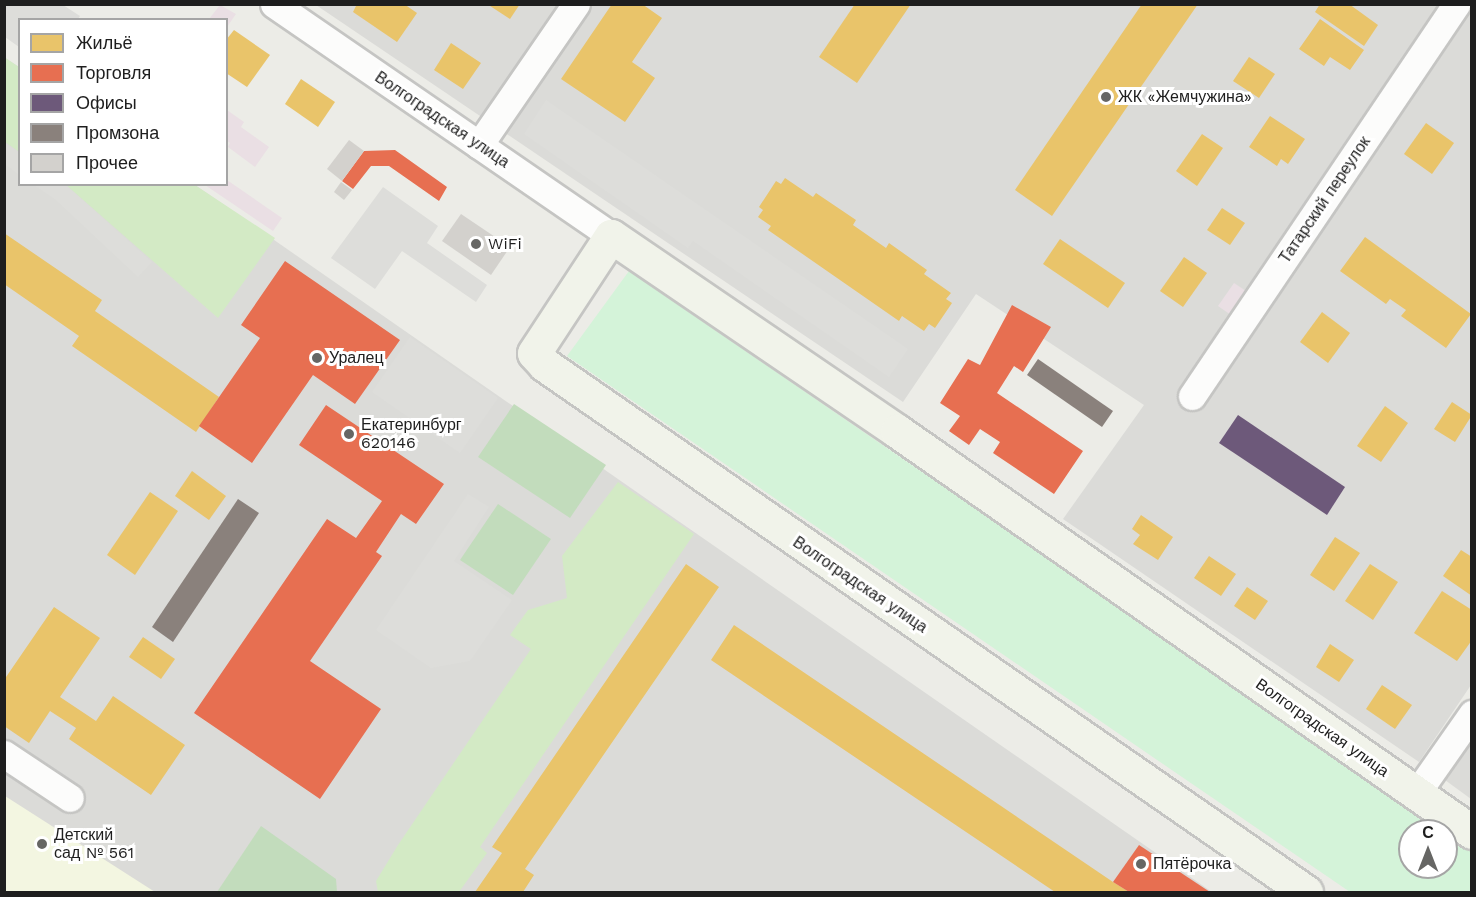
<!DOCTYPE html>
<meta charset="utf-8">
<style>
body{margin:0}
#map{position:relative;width:1476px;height:897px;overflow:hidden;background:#ecece7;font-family:"Work Sans",sans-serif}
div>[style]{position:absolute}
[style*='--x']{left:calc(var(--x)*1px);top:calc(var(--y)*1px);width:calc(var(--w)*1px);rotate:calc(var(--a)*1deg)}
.residential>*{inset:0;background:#dbdbd8}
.industrial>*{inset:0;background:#eadfe4}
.education>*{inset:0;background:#f3f6e1}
.grass>*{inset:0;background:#d3eac5}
.forest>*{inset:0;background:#c2dcbc}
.park>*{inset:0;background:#d4f3d9}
.parking>*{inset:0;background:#ddddda}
.homes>*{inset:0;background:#e9c46a}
.shops>*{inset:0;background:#e76f51}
.offices>*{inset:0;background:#6d597a}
.industry>*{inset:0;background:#8a817c}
.building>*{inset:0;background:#d3d1cd}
.roads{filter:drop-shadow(2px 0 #c5c5c3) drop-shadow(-2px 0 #c5c5c3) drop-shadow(0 2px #c5c5c3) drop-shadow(0 -2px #c5c5c3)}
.street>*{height:27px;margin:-13.5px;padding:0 13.5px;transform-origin:13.5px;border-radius:13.5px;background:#fcfcfb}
.secondary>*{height:33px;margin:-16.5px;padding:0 16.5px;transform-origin:16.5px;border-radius:16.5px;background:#f1f3ea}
.dots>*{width:16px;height:16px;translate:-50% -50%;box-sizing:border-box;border:3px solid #fff;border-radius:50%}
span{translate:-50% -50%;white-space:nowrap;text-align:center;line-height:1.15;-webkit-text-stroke:6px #fff;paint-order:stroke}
.poi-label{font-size:16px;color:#1e1e1e}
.left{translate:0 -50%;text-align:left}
.street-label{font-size:16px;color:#1e1e1e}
.frame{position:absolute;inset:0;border:6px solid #1e1e1e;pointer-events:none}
.legend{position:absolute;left:18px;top:18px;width:210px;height:168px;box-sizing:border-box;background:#fff;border:2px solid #a5a5a5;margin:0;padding:8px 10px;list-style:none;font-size:18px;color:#1e1e1e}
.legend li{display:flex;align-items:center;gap:12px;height:30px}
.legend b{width:30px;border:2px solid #a5a5a5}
.north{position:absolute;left:1398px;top:819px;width:60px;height:60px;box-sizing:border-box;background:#fff;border:2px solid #a5a5a5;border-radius:50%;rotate:0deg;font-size:16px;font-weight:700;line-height:24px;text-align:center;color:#1e1e1e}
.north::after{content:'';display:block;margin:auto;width:21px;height:27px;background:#666664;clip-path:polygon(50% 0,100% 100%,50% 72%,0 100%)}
</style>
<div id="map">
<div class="residential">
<i style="clip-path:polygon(316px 5px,1471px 5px,1471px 685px,1419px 762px,1063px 519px,1144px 405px,976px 294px,903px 402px)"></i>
<i style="clip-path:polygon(4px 57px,19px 67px,20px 184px,195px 185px,1212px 892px,5px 892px)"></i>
<i style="clip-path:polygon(1471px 742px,1471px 799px,1445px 780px)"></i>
</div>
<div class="industrial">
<i style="clip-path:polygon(220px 5px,236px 14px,227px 27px,226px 20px,209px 19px)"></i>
<i style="clip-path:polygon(227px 110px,244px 122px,241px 127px,269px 147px,255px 167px,228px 147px,230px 143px,227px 141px)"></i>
<i style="clip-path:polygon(227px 180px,282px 218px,273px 231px,205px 185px,226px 184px)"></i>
<i style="clip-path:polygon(1234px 283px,1246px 291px,1231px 315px,1218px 306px)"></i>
</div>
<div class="education">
<i style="clip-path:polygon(4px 796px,5px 796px,155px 892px,5px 892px)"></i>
</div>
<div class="grass">
<i style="clip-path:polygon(4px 57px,19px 67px,19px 152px,5px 142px)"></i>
<i style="clip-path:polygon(66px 185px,195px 185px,275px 238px,218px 318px)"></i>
<i style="clip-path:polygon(618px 482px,694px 534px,480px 847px,487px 853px,459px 892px,378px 892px,376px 881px,398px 845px,531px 649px,510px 635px,528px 610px,567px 598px,562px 556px)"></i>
</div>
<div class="forest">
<i style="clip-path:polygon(514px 404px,606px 465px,570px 518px,478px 457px)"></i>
<i style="clip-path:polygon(498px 504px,551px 539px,513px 595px,460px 560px)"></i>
<i style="clip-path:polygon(261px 826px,336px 879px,337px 892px,217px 892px)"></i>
</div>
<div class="park">
<i style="clip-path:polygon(629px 271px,1445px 831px,1410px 831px,1410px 867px,1446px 867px,1446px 832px,1471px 849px,1471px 892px,1350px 892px,567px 356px)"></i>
</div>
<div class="parking">
<i style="clip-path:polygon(4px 5px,63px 5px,80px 16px,78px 19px,20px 20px,19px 47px,5px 37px)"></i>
<i style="clip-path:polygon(546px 100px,908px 349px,889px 377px,693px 241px,688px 248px,524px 134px)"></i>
<i style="clip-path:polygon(4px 142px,19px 152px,19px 175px,5px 164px)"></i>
<i style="clip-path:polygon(34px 185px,66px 185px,152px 262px,138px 277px,56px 200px)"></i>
<i style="clip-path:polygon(383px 187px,438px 226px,427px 243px,487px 285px,476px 302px,402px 251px,375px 289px,331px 258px)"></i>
<i style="clip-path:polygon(410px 337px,498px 398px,460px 453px,372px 392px)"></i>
<i style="clip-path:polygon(468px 494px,489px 507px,454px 561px,512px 600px,470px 661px,431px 668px,376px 630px)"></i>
</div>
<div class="homes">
<i style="clip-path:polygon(357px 4px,404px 4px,417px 13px,397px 42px,353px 12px)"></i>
<i style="clip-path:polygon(487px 4px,520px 4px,510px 19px)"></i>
<i style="clip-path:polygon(612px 4px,642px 4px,662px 18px,632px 62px,655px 78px,625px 122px,561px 79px)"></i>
<i style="clip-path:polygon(855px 4px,911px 4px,857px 83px,819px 57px)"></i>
<i style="clip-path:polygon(1142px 4px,1198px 4px,1052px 216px,1015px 190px)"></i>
<i style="clip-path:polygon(1320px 4px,1349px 4px,1378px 25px,1364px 46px,1315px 12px)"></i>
<i style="clip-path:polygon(1320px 19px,1364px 50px,1350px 70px,1330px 57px,1324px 66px,1299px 49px)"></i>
<i style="clip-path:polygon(234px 30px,270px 55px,247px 87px,226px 73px,226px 40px)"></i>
<i style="clip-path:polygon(451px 43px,481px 63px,463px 89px,434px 70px)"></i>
<i style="clip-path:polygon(1249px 57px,1275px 74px,1259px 98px,1233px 81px)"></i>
<i style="clip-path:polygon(301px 79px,335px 102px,318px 127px,285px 104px)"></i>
<i style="clip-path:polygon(1270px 116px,1305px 139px,1288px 164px,1281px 159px,1277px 166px,1249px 147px)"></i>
<i style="clip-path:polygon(1426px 123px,1454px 143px,1432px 174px,1404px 154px)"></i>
<i style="clip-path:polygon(1202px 134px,1223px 148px,1197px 186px,1176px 171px)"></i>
<i style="clip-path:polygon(785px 178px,813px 197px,816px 193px,856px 220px,853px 225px,886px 248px,889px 243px,927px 270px,924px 274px,951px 293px,946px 299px,952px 303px,935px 328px,929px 324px,924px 331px,902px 316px,899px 321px,768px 230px,771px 226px,758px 217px,763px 210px,759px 207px,776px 181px,781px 184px)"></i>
<i style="clip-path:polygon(1222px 208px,1245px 223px,1230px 245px,1207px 230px)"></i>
<i style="clip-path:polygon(4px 233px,102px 300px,95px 311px,219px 397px,196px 432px,72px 346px,79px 336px,4px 284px)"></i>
<i style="clip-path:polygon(1365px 237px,1471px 314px,1446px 348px,1401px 316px,1406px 310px,1390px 299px,1386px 304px,1340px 271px)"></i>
<i style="clip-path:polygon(1060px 239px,1125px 283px,1108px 308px,1043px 264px)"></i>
<i style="clip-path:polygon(1184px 257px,1207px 273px,1183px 307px,1160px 291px)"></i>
<i style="clip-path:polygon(1322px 312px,1350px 333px,1328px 363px,1300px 342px)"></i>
<i style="clip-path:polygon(1452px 402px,1472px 415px,1455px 442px,1434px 429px)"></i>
<i style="clip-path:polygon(1385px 406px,1408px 423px,1381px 462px,1357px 446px)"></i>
<i style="clip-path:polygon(192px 471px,226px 496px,209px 520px,175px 496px)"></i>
<i style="clip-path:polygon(150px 492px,178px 511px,135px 575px,107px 555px)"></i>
<i style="clip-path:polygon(1141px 515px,1173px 537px,1158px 560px,1133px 544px,1140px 535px,1132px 529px)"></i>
<i style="clip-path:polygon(1335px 537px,1360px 553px,1334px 591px,1310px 575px)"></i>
<i style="clip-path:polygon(1461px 550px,1472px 557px,1472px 596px,1443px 576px)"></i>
<i style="clip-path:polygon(1209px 556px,1236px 574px,1221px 596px,1194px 578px)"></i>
<i style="clip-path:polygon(686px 564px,719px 587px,525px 869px,534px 875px,523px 892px,475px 892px,502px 853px,492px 847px)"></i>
<i style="clip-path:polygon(1370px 564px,1398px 582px,1373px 620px,1345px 601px)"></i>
<i style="clip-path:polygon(1247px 587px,1268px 601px,1255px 620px,1234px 606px)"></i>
<i style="clip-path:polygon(1442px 591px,1472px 610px,1472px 640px,1457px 661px,1414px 633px)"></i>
<i style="clip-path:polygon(54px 607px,100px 638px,60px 697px,96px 721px,113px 696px,185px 745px,151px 795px,69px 739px,76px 728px,50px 711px,29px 743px,4px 726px,4px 680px)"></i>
<i style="clip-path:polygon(734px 625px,1113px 882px,1129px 892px,1055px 892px,711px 660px)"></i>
<i style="clip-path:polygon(143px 637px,175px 659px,161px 679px,129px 657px)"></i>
<i style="clip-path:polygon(1330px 644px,1354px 660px,1339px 682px,1316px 667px)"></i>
<i style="clip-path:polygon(1382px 685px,1412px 705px,1395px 729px,1366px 709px)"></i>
</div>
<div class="shops">
<i style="clip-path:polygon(395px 150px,447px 187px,439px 201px,389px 166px,371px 166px,353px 189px,342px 181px,364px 151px)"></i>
<i style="clip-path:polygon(285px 261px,400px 340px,355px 404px,313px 375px,252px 463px,199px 426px,260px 338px,241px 325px)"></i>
<i style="clip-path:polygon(1012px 305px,1051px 327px,1023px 372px,1014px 366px,997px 393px,1083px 451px,1054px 494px,993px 453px,1000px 442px,980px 429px,969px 445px,949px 431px,960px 416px,940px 403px,968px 359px,980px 365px)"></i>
<i style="clip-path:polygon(326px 405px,444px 484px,416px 524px,401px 514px,376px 552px,382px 556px,310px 661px,381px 709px,320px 799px,194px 713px,327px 519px,356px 538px,382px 501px,299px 445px)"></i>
<i style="clip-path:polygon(1139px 845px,1210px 892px,1129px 892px,1113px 882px)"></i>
</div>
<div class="offices">
<i style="clip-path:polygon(1238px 415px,1345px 487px,1327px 515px,1219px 443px)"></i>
</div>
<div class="industry">
<i style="clip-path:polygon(1038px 359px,1113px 411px,1102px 427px,1027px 375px)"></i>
<i style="clip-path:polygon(238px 499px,259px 513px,173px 642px,152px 627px)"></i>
</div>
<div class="building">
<i style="clip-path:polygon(349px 140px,364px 151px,342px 181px,327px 169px)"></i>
<i style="clip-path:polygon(341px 182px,352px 190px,344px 200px,334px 192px)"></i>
<i style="clip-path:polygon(461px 214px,510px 247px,491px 275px,442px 241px)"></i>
</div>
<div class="roads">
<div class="street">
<i style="--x:274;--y:4;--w:409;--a:34.5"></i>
<i style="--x:479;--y:145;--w:171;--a:-55.5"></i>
<i style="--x:1192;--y:396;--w:473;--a:-56"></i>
<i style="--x:4;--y:754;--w:79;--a:33.7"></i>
<i style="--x:1416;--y:794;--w:98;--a:-55"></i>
</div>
<div class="secondary">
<i style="--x:1306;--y:892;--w:926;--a:-145.3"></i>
<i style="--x:545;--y:365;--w:16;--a:-133"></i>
<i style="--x:534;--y:353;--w:140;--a:-56.7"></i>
<i style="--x:611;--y:236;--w:346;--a:34.3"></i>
<i style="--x:897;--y:431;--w:701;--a:34.89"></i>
</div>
</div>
<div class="dots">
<i style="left:1106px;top:97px;background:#666664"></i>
<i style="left:476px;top:244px;background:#666664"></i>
<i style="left:317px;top:358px;background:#666664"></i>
<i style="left:349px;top:434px;background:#666664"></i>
<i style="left:42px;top:844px;background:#666664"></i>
<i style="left:1141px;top:864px;background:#666664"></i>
</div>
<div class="poi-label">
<span class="left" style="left:1118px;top:97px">ЖК «Жемчужина»</span>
<span class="left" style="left:488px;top:244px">WiFi</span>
<span class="left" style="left:329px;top:358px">Уралец</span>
<span class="left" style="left:361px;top:434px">Екатеринбург<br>620146</span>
<span class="left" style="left:54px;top:844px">Детский<br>сад № 561</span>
<span class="left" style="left:1153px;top:864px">Пятёрочка</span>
</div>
<div class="street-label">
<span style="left:442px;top:120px;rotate:34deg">Волгоградская улица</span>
<span style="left:1325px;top:200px;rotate:-56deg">Татарский переулок</span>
<span style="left:860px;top:585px;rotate:34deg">Волгоградская улица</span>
<span style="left:1322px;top:728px;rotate:35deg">Волгоградская улица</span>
</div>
<div class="frame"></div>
<ul class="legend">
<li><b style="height:16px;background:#e9c46a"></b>Жильё</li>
<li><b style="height:16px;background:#e76f51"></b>Торговля</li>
<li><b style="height:16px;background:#6d597a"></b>Офисы</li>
<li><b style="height:16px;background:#8a817c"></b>Промзона</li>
<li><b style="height:16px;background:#d3d1cd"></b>Прочее</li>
</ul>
<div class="north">С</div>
</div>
